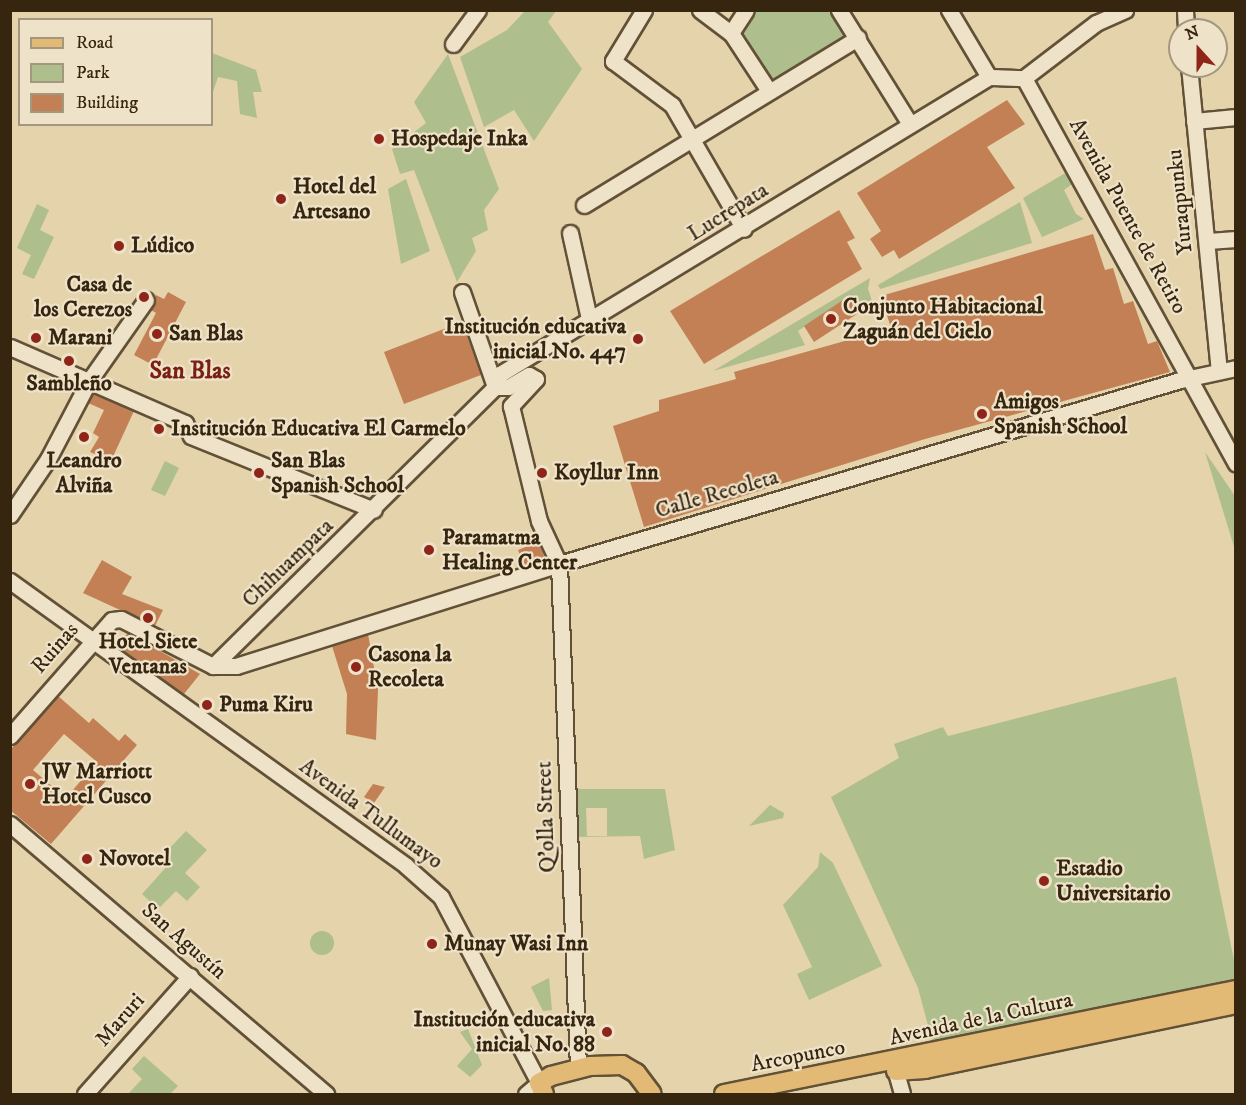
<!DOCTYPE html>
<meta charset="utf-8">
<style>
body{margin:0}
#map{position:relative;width:1246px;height:1105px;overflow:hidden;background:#e5d3ac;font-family:"IM FELL DW Pica",serif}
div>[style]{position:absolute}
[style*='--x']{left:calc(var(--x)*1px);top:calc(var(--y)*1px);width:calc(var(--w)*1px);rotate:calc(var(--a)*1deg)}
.green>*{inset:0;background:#afbe8d}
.round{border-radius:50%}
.building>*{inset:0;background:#c38054}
.roads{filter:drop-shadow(2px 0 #625137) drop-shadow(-2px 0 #625137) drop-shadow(0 2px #625137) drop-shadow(0 -2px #625137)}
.minor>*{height:15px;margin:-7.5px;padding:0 7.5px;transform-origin:7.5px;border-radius:7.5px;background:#eee2c9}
.major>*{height:18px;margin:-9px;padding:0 9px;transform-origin:9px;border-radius:9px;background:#e2ba76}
.dots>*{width:16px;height:16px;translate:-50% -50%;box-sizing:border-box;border:3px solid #eee2c9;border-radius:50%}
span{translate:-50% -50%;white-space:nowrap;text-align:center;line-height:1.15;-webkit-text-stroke:4.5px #eee2c9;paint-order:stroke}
.poi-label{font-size:22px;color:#362610;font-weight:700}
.left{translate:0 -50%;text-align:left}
.right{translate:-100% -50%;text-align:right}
.street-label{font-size:22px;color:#362610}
.neighbourhood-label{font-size:24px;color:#7a1f14;font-weight:700}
.frame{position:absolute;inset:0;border:12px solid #362610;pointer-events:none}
.legend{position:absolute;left:18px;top:18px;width:195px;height:108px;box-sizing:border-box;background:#eee2c9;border:2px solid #a4977f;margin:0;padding:8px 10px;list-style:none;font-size:18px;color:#362610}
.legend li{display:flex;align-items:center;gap:12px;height:30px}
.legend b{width:30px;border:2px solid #a4977f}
.north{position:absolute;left:1168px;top:18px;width:60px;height:60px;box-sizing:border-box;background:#eee2c9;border:2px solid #a4977f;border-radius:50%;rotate:339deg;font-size:16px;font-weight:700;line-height:24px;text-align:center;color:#362610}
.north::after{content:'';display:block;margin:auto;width:21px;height:27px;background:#8f2418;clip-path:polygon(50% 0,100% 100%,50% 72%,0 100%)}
</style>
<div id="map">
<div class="green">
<i style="clip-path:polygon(834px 10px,847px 35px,770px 81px,738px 33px,754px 11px)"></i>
<i style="clip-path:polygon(525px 11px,556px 11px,548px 22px,582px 69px,534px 141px,514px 110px,484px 127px,460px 57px,507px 30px)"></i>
<i style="clip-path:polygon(212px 53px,256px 70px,262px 92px,253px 92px,257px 118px,240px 114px,237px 81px,218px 77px,212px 95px)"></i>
<i style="clip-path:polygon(448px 54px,499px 189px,484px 210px,488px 230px,472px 238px,476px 251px,457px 282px,414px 170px,400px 174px,392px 149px,426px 123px,414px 102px)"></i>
<i style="clip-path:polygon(1067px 172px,1071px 185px,1064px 190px,1076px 214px,1084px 219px,1042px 237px,1023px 198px)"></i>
<i style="clip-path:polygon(406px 179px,430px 251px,401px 264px,388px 189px)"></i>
<i style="clip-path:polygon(1020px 202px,1032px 243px,880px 289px,878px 285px)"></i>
<i style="clip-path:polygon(37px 204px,49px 210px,40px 230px,54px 237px,34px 279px,22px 274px,31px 255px,17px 248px)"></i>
<i style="clip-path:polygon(870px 278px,868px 289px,875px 310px,858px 313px,863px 310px,852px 294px,798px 331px,805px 345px,713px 371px)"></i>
<i style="clip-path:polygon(1205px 452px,1235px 496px,1235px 550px)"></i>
<i style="clip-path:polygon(165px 461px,179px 468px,165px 496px,151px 490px)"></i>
<i style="clip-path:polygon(1176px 677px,1235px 965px,1235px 985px,933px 1044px,918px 988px,831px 797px,899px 758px,894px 744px,943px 727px,948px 736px)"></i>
<i style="clip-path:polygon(evenodd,572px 789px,665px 789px,675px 850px,644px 859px,640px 836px,574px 837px,572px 789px,586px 808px,607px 808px,607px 836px,587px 836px,586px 808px)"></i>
<i style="clip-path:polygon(770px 805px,784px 813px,783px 818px,749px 826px)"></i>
<i style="clip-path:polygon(186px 831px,207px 850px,185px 873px,200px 887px,187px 901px,176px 891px,158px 909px,142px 894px,168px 865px,161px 857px)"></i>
<i style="clip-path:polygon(820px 852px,833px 863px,882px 966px,809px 1000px,797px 974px,812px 967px,783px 905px,818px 867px)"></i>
<i class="round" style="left:310px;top:931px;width:24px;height:24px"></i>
<i style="clip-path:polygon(549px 978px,552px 1010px,543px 1011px,531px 987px)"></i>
<i style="clip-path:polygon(468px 1029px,482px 1065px,470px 1077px,457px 1066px,472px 1049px,460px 1032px)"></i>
<i style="clip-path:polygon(144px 1056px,178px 1086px,170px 1094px,128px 1094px,142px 1079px,132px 1069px)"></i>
</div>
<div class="building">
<i style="clip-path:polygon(1007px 100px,1025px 124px,987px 147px,1015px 188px,899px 259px,894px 250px,882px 257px,870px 239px,881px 231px,857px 193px)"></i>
<i style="clip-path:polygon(839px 210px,855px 238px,847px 242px,862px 269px,704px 364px,670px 311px)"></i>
<i style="clip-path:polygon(1093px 234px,1105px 270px,1113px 268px,1124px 304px,1133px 301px,1148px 344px,1157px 341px,1170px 372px,925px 439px,644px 527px,613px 426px,659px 411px,659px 400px,736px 379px,734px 372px,891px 328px,881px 296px)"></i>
<i style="clip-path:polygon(168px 292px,186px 302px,153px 365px,134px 355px,156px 313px,151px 310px,156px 295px,164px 299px)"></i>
<i style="clip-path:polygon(852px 294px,863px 310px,814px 342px,804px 326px)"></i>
<i style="clip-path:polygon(462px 322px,481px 375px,404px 404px,384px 352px)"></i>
<i style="clip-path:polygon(93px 394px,134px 411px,111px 461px,105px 457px,100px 466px,91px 462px,95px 454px,90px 452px,99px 437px,93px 433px,104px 410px,88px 403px)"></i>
<i style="clip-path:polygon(538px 542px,545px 558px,524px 565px,518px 550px)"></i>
<i style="clip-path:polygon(102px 560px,132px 577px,122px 594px,163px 610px,155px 626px,83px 593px)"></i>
<i style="clip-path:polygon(128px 633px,134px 636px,200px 674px,184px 694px,115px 645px)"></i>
<i style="clip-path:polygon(368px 634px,378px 690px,376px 740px,346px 734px,347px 694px,332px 646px)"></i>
<i style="clip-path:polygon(evenodd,58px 696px,89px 723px,93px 718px,119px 741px,125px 734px,137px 745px,51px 844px,10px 810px,10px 750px,58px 696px,64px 734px,97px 762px,66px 798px,33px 770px,64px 734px)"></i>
<i style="clip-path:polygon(373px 784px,385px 787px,374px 803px,364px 797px)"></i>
</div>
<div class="roads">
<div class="minor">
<i style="--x:644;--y:10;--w:60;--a:121.3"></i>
<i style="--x:613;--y:61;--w:74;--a:36.7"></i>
<i style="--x:672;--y:105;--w:143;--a:59.9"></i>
<i style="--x:700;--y:10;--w:39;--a:37"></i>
<i style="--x:731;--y:33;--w:69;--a:56.8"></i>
<i style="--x:839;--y:10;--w:134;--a:58.1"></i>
<i style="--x:949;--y:10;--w:78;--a:59.2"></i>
<i style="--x:1185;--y:10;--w:20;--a:87"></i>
<i style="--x:731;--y:33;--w:27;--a:-57"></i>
<i style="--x:453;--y:44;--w:42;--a:-53.7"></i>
<i style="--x:1189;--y:66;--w:305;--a:84.4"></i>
<i style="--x:1024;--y:78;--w:440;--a:61.2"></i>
<i style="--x:1194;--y:121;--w:42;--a:-5.4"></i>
<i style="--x:584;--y:205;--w:321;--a:-31.4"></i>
<i style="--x:570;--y:233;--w:92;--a:77.5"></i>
<i style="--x:1208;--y:241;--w:28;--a:-4"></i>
<i style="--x:462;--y:292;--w:101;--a:70.8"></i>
<i style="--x:10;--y:347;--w:191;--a:23.5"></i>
<i style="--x:185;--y:423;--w:14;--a:65"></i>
<i style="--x:191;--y:436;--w:197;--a:22"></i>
<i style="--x:495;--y:387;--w:13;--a:0"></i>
<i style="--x:508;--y:387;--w:24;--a:-30"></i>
<i style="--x:529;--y:375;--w:8;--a:30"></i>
<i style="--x:536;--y:379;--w:37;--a:133"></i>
<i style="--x:511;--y:406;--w:118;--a:76.3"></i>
<i style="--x:539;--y:521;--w:47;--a:65.1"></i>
<i style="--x:559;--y:564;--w:504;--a:87.84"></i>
<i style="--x:495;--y:387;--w:14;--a:-69"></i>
<i style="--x:500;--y:374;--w:572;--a:-31.27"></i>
<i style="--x:989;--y:77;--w:35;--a:2"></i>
<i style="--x:1024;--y:78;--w:91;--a:-37.4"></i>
<i style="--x:1096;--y:23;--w:32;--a:-24"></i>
<i style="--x:10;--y:515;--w:68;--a:-55.8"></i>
<i style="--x:48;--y:459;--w:88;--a:-62.3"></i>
<i style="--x:89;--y:381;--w:99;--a:-54.9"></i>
<i style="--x:10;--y:581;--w:488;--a:35.7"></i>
<i style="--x:406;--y:866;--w:47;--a:41.5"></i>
<i style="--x:441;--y:897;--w:210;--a:62.2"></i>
<i style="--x:539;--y:1083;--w:17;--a:140"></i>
<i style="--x:213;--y:666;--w:397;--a:-44.7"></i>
<i style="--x:10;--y:736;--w:154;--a:-48.7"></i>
<i style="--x:112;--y:620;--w:9;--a:-6"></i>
<i style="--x:121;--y:619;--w:103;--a:27.1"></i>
<i style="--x:213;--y:666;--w:23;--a:0"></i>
<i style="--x:236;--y:666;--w:339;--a:-17.5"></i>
<i style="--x:559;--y:564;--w:648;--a:-16.5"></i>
<i style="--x:1180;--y:380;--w:57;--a:-12.1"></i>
<i style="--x:10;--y:824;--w:416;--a:40.5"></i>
<i style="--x:893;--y:1062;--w:33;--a:74"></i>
<i style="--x:85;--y:1094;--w:158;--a:-48.3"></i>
</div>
<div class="major">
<i style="--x:896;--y:1071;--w:29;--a:-4"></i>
<i style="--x:925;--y:1069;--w:318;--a:-11.8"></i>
<i style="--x:544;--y:1094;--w:12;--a:-114"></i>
<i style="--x:539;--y:1083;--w:14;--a:-30"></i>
<i style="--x:551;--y:1076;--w:40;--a:-14.4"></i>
<i style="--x:590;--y:1066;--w:32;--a:-2"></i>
<i style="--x:622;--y:1065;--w:16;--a:30"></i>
<i style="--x:636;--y:1073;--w:26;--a:53"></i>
<i style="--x:724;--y:1094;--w:522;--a:-11.48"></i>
</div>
</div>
<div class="dots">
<i style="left:379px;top:139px;background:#8f2418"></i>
<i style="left:281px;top:199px;background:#8f2418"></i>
<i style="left:119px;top:246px;background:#8f2418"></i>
<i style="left:144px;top:297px;background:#8f2418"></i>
<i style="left:831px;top:319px;background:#8f2418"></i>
<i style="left:157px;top:334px;background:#8f2418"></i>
<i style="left:36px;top:338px;background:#8f2418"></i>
<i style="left:638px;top:339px;background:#8f2418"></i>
<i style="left:69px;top:361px;background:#8f2418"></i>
<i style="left:982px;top:414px;background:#8f2418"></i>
<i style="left:159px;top:429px;background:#8f2418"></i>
<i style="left:84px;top:437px;background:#8f2418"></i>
<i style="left:259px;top:473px;background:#8f2418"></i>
<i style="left:542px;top:473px;background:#8f2418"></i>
<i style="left:429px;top:550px;background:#8f2418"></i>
<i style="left:148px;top:618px;background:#8f2418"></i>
<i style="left:356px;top:667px;background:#8f2418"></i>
<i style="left:207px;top:705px;background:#8f2418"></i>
<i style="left:30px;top:784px;background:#8f2418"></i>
<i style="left:87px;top:859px;background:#8f2418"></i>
<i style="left:1044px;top:881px;background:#8f2418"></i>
<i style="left:432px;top:944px;background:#8f2418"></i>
<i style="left:607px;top:1032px;background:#8f2418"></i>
</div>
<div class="poi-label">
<span class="left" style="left:391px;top:139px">Hospedaje Inka</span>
<span class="left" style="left:293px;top:199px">Hotel del<br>Artesano</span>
<span class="left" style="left:131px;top:246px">Lúdico</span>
<span class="right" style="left:132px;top:297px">Casa de<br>los Cerezos</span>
<span class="left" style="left:843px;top:319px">Conjunto Habitacional<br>Zaguán del Cielo</span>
<span class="right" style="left:626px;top:339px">Institución educativa<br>inicial No. 447</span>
<span class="left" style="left:169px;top:334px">San Blas</span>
<span class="left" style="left:48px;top:338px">Marani</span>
<span style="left:69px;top:384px">Sambleño</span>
<span class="left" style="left:994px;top:414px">Amigos<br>Spanish School</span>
<span class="left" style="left:171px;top:429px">Institución Educativa El Carmelo</span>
<span style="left:84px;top:473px">Leandro<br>Alviña</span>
<span class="left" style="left:271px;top:473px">San Blas<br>Spanish School</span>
<span class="left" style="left:554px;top:473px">Koyllur Inn</span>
<span class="left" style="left:442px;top:550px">Paramatma<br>Healing Center</span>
<span style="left:148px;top:654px">Hotel Siete<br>Ventanas</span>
<span class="left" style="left:368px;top:667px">Casona la<br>Recoleta</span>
<span class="left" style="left:219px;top:705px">Puma Kiru</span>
<span class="left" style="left:42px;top:784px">JW Marriott<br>Hotel Cusco</span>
<span class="left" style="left:99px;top:859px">Novotel</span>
<span class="left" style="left:1056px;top:881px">Estadio<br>Universitario</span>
<span class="left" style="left:444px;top:944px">Munay Wasi Inn</span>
<span class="right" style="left:595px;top:1032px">Institución educativa<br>inicial No. 88</span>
</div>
<div class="street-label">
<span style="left:1180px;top:202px;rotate:-96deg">Yuraqpunku</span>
<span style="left:728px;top:212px;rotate:-32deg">Lucrepata</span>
<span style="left:1128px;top:216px;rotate:61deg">Avenida Puente de Retiro</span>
<span style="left:717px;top:494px;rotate:-16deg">Calle Recoleta</span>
<span style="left:288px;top:563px;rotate:-44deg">Chihuampata</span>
<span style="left:55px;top:648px;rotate:-49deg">Ruinas</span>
<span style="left:371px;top:814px;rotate:36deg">Avenida Tullumayo</span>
<span style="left:546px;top:817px;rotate:-92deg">Q'olla Street</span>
<span style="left:184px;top:941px;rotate:41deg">San Agustín</span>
<span style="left:981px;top:1019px;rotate:-12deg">Avenida de la Cultura</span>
<span style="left:120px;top:1020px;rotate:-49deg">Maruri</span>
<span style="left:798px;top:1056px;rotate:-11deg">Arcopunco</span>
</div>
<div class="neighbourhood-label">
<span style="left:190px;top:372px">San Blas</span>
</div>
<div class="frame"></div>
<ul class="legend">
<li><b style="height:8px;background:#e2ba76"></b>Road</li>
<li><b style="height:16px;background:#afbe8d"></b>Park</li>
<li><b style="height:16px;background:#c38054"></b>Building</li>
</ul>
<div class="north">N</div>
</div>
